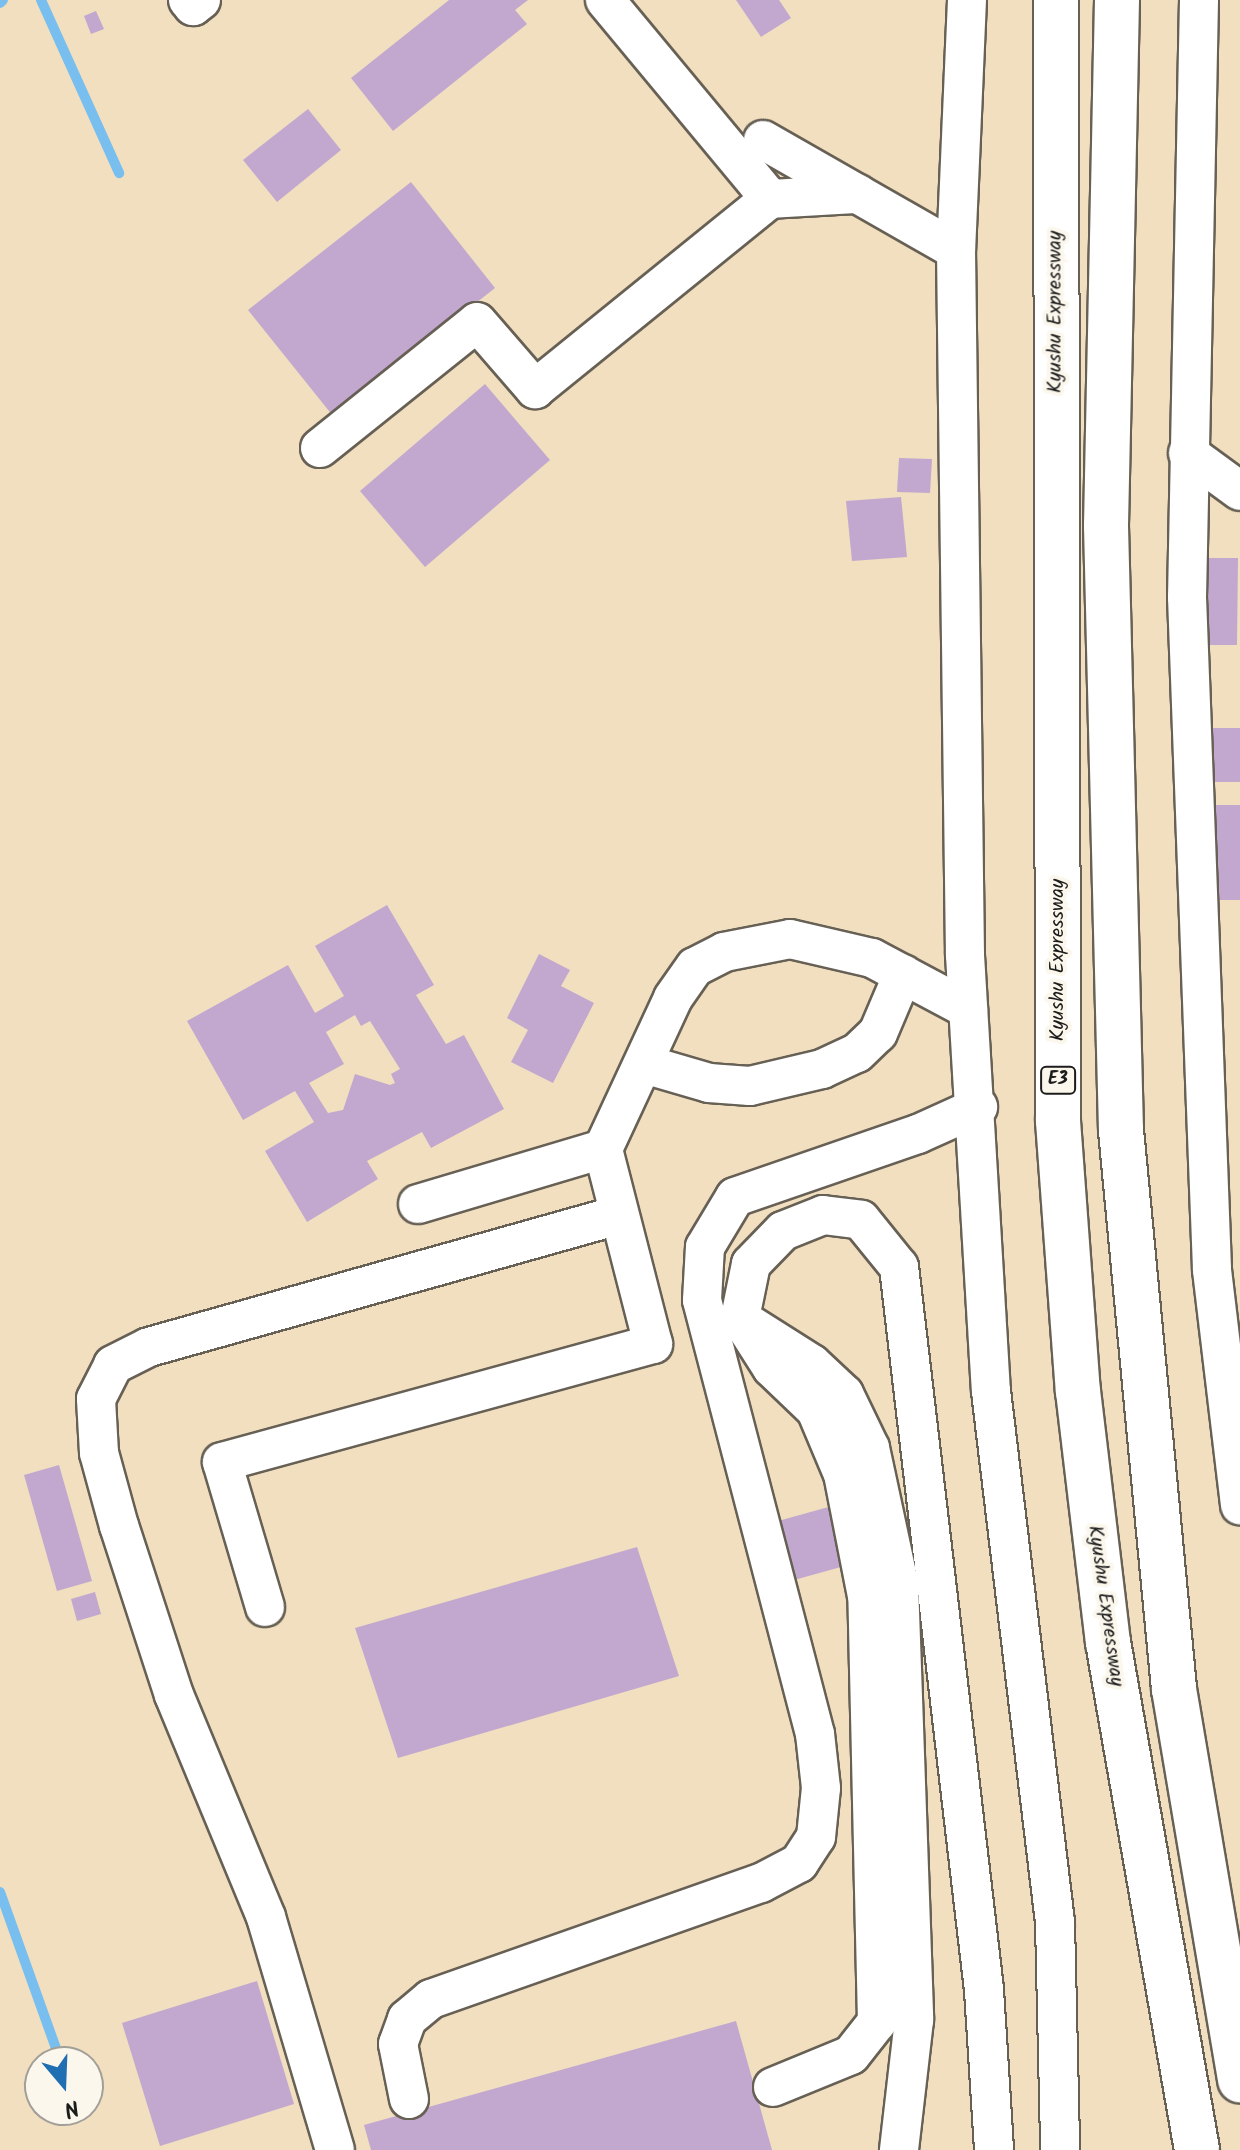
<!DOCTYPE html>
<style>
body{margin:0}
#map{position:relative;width:1240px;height:2150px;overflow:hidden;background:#f1dfbf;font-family:Kalam,sans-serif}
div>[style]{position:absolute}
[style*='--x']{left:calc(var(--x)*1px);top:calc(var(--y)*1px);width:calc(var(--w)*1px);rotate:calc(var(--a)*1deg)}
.stream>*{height:10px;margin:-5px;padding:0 5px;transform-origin:5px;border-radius:5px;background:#78beef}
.building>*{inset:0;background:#c2a8cf}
.roads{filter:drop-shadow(2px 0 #676055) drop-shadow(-2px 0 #676055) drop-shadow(0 2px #676055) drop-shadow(0 -2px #676055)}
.minor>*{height:38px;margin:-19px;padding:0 19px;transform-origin:19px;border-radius:19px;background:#fff}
.highway>*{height:44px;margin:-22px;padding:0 22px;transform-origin:22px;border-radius:22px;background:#fff}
span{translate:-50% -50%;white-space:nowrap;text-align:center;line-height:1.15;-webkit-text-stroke:8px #fbf7ec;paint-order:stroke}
.shield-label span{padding:2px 6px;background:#fbf7ec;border:2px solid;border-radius:6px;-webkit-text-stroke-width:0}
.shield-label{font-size:18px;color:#1c1c1c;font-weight:700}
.street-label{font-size:20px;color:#1c1c1c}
.north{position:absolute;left:24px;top:2046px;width:80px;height:80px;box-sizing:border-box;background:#fbf7ec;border:2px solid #a29f99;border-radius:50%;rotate:161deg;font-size:22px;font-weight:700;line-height:32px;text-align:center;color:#1c1c1c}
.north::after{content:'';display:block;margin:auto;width:28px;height:36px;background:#1f6fb2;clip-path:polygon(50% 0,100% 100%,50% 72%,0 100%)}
</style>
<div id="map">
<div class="stream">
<i style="--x:41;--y:0;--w:190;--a:65.7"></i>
<i style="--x:0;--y:3;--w:4;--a:-45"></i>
<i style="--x:0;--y:1892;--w:181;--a:70.3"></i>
</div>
<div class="building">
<i style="clip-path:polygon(449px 0,528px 0,515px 10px,527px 24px,393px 131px,351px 78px)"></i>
<i style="clip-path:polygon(736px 0,779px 0,791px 18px,761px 37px)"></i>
<i style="clip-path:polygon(96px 11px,104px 29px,91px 34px,84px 16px)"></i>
<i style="clip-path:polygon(308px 109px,341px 150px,277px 202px,243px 160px)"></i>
<i style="clip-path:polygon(411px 182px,495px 288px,333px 416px,248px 310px)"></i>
<i style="clip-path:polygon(485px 384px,550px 460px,425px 567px,360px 491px)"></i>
<i style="clip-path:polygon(899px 458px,932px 459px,930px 493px,897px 492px)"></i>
<i style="clip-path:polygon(901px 497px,907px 557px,852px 561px,846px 501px)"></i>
<i style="clip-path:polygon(1203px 558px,1238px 558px,1237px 645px,1203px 645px)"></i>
<i style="clip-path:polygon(1203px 728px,1240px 728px,1240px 782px,1203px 782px)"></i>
<i style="clip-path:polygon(1213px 805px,1240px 805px,1240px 900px,1215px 900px)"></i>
<i style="clip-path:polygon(evenodd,387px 905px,434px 985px,416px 995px,446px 1044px,464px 1035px,504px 1109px,431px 1148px,422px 1132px,367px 1161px,378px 1179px,307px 1222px,265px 1151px,314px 1122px,295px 1091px,243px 1120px,187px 1021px,288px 965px,315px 1013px,344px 996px,315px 946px,387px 905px,355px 1015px,361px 1026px,370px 1021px,400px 1069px,391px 1074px,395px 1083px,390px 1085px,355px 1074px,343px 1110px,328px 1113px,309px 1083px,344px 1064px,326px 1032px,355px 1015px)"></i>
<i style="clip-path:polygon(539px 954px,570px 970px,561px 986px,594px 1003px,553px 1083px,511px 1062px,528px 1030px,507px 1018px)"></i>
<i style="clip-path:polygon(59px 1465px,92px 1581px,57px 1591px,24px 1475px)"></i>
<i style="clip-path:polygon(868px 1496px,884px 1555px,787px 1582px,771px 1523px)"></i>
<i style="clip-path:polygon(637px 1547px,679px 1676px,398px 1758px,355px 1628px)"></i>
<i style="clip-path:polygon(95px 1592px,101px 1614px,77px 1621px,71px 1599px)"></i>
<i style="clip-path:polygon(257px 1981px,294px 2104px,160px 2146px,122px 2023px)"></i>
<i style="clip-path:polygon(736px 2021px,772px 2150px,371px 2150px,364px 2125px)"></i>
</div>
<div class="roads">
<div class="minor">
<i style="--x:188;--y:0;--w:8;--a:50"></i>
<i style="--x:193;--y:6;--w:10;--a:-37"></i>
<i style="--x:605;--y:0;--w:259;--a:50.3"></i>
<i style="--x:770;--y:199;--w:88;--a:-3.3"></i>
<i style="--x:967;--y:0;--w:250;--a:92.5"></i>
<i style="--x:956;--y:250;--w:705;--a:89.27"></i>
<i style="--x:965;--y:955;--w:437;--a:86.6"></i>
<i style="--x:991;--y:1391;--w:535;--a:83.13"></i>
<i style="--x:1055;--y:1922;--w:228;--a:88.7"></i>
<i style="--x:1199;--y:0;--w:597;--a:91.15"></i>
<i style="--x:1187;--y:597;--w:673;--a:87.87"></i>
<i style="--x:1212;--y:1270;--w:237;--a:83.2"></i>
<i style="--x:763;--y:140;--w:222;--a:29.7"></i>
<i style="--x:320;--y:448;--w:201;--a:-38.7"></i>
<i style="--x:477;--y:322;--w:89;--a:49.1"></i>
<i style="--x:535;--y:389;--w:302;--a:-39"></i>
<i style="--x:1188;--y:453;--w:64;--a:36.2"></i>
<i style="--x:644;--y:1064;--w:68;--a:16.3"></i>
<i style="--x:709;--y:1083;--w:41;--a:4.2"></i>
<i style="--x:750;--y:1086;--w:74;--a:-13.3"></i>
<i style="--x:822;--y:1069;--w:38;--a:-25"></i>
<i style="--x:857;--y:1053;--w:29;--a:-44"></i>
<i style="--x:878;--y:1033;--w:64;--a:-67"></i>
<i style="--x:418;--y:1204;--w:193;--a:-16.6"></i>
<i style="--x:752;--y:1326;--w:71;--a:32.3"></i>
<i style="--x:812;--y:1364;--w:44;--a:43.2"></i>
<i style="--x:844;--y:1394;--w:60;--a:64.3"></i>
<i style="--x:870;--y:1448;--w:138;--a:77.9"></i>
<i style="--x:899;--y:1583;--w:437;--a:88"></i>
<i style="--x:914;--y:2020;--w:131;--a:96.6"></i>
<i style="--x:265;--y:1607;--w:151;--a:-106.5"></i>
<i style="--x:222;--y:1462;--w:447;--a:-15.3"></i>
<i style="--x:653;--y:1344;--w:201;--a:-104.4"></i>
<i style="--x:603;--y:1149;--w:166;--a:-65.1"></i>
<i style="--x:673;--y:998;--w:38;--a:-55"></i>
<i style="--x:695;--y:967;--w:33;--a:-27"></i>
<i style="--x:724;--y:952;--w:67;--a:-11.1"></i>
<i style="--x:790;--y:939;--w:84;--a:13"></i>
<i style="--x:872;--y:958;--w:109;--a:28"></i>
<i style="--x:773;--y:2087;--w:84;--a:-22.3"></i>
<i style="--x:851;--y:2055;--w:42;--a:-51.8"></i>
<i style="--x:877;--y:2022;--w:426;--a:-91.3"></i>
<i style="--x:867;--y:1596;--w:124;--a:-101.1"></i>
<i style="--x:843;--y:1474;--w:69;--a:-112.9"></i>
<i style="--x:816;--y:1410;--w:61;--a:-136.3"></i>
<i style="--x:772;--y:1368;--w:59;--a:-122.6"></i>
<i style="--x:740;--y:1318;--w:55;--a:-78.5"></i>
<i style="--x:751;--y:1264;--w:46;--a:-45.9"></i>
<i style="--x:783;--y:1231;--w:43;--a:-21.8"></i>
<i style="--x:823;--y:1215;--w:38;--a:7"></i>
<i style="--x:861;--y:1220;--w:60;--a:51"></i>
<i style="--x:899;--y:1267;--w:728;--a:83.29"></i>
<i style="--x:984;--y:1990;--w:160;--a:86.4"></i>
<i style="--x:409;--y:2099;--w:56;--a:-101.3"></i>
<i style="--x:398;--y:2044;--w:27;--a:-70"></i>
<i style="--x:407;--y:2019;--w:31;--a:-40"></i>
<i style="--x:431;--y:1999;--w:350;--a:-19.4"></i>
<i style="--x:761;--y:1883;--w:43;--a:-27.8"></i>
<i style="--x:799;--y:1863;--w:31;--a:-57"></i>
<i style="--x:816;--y:1837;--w:49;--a:-84.2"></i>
<i style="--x:821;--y:1788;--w:54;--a:-96.3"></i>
<i style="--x:815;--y:1734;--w:448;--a:-104.6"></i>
<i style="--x:702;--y:1300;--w:53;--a:-86.8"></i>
<i style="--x:705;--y:1247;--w:58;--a:-59"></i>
<i style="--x:735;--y:1197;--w:194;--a:-19"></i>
<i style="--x:918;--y:1134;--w:66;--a:-24.2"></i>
<i style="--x:335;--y:2150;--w:243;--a:-106.5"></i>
<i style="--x:266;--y:1917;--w:240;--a:-112.5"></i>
<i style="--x:174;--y:1695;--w:178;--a:-108"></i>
<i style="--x:119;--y:1526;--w:76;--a:-105.3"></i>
<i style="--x:99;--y:1453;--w:54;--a:-93.2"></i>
<i style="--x:96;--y:1399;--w:38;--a:-63"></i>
<i style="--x:113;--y:1365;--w:40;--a:-26.6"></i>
<i style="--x:149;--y:1347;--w:488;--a:-15.7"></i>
</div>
<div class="highway">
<i style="--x:1056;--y:0;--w:1121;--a:89.9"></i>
<i style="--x:1058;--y:1121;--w:271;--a:85.8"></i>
<i style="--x:1078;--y:1391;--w:253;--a:83.2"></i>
<i style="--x:1108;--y:1642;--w:516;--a:80.06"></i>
<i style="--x:1117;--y:0;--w:526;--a:91.2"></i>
<i style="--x:1106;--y:526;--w:604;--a:88.58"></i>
<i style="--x:1121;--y:1130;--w:562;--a:84.58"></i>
<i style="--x:1174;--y:1689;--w:397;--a:80.4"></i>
</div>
</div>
<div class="shield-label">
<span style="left:1058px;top:1080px">E3</span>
</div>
<div class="street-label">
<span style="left:1056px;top:312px;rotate:-90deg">Kyushu Expressway</span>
<span style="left:1058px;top:960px;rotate:-90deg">Kyushu Expressway</span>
<span style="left:1105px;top:1606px;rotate:82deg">Kyushu Expressway</span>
</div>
<div class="north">N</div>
</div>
